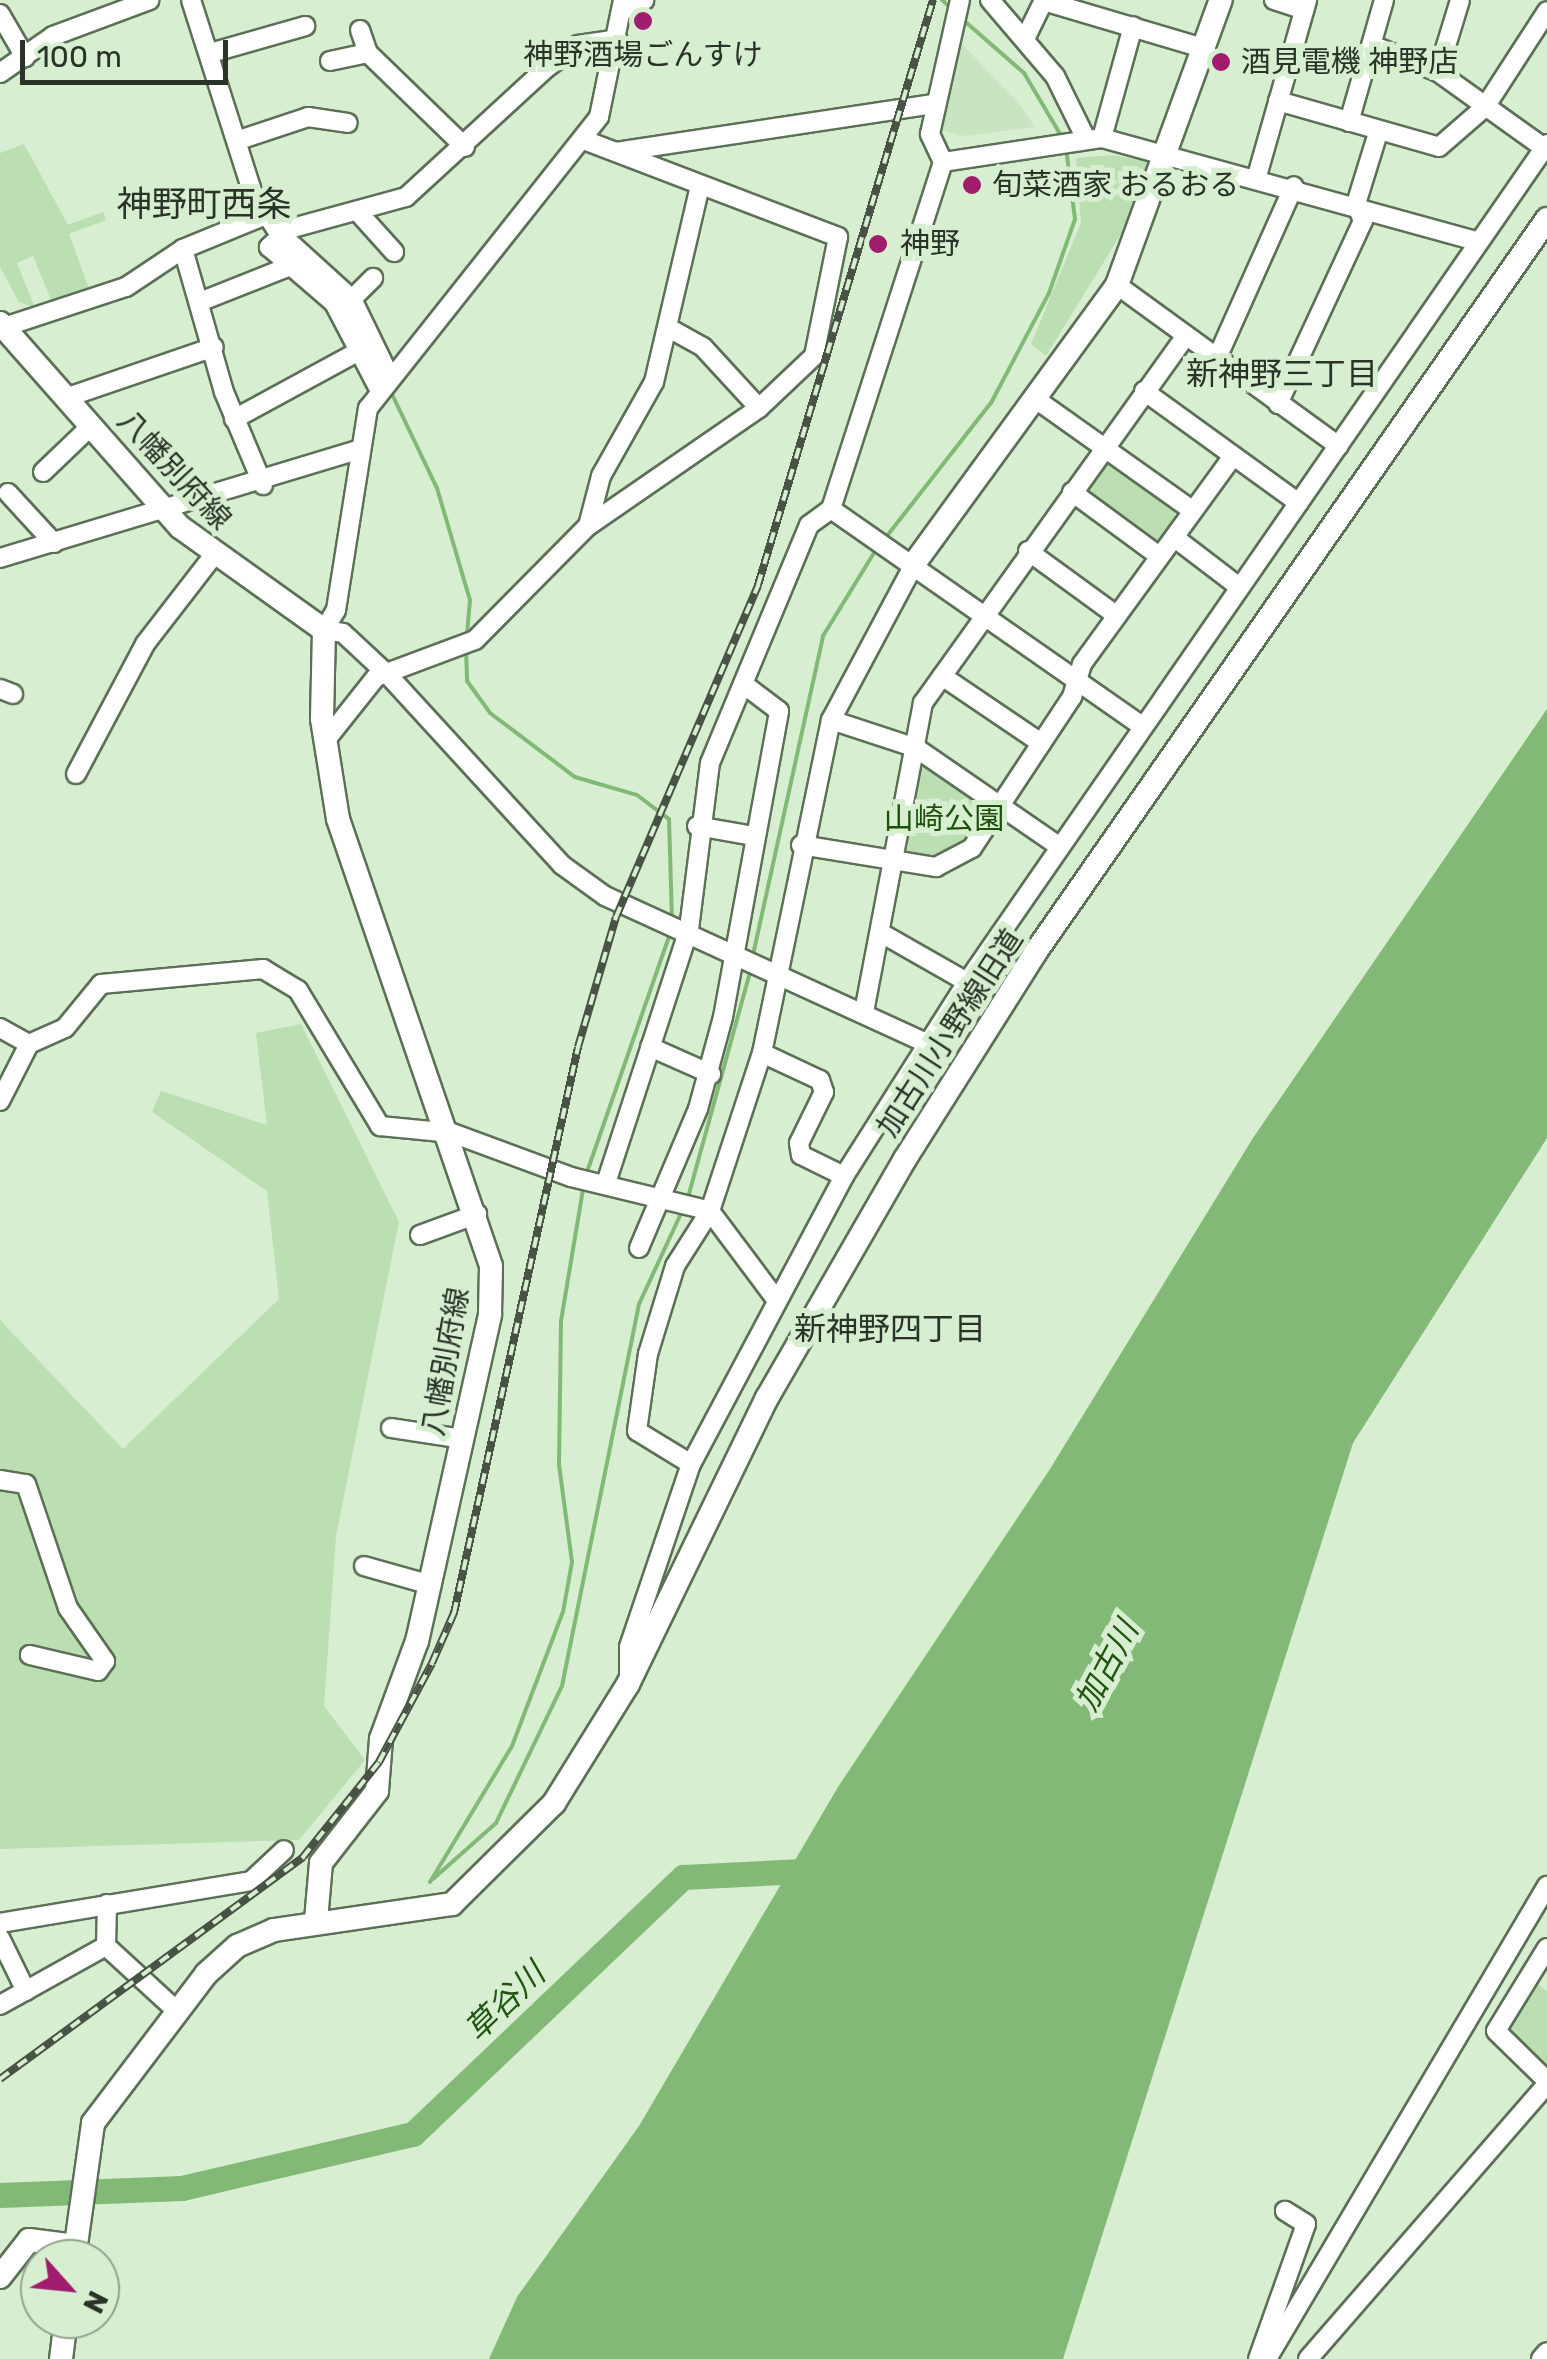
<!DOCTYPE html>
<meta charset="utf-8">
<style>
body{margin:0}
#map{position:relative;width:1547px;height:2359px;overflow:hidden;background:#d7eed1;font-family:Rubik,"Noto Sans JP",sans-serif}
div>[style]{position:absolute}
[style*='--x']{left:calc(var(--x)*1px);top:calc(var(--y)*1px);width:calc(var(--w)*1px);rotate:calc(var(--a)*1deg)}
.built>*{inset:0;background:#c8e4c1}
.green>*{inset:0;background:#bcdeb3}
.water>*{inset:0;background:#83b976}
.stream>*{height:4px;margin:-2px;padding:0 2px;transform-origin:2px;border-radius:2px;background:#83b976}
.river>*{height:25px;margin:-12.5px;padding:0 12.5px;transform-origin:12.5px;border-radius:12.5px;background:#83b976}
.roads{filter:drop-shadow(2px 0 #5c7057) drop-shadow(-2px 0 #5c7057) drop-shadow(0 2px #5c7057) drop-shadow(0 -2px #5c7057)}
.street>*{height:18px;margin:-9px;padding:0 9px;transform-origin:9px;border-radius:9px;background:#fff}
.secondary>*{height:22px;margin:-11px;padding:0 11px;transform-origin:11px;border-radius:11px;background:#fff}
.rail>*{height:8px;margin-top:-4px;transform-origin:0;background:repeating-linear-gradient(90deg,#d7eed1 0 11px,#485345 0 22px);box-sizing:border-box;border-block:2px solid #485345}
.dots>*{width:28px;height:28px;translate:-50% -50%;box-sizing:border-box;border:5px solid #d7eed1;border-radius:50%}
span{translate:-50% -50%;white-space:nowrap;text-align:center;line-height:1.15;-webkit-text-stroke:10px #d7eed1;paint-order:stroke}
.poi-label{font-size:30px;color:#2a3328}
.left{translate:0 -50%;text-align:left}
.street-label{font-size:30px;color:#2a3328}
.park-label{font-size:30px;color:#1c500b}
.neighbourhood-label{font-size:32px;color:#2a3328}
.water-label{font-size:32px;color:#251;font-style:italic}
.quarter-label{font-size:35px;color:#2a3328}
.north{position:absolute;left:20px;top:2239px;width:100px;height:100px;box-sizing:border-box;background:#d7eed1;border:2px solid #92a38d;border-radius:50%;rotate:117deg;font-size:28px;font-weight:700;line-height:40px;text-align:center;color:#2a3328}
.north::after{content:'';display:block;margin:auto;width:35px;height:45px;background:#a01d6d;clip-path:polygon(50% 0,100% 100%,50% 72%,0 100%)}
.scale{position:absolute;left:20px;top:40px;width:208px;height:45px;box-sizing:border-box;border:5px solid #2a3328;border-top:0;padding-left:12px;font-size:30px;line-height:35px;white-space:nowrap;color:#2a3328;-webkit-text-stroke:8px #d7eed1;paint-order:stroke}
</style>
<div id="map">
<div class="built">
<i style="clip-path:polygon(960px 42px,1019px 104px,1035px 127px,965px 136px,938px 129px,950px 51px)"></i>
</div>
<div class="green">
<i style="clip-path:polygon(24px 144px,68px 225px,103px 212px,106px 220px,69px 234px,91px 294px,54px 307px,33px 256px,17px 263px,35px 308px,19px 302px,0 267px,0 153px)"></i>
<i style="clip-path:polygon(1111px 155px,1151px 162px,1137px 208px,1046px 356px,1031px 344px,1081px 223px,1076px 158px)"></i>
<i style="clip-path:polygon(1108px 457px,1177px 509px,1164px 542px,1149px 546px,1079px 494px)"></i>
<i style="clip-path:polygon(927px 764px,987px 803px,990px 814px,958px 855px,909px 862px,900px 851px,918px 765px)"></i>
<i style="clip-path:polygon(301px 1024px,399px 1222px,336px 1536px,324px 1706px,365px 1760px,299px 1840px,0 1849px,0 1320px,123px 1449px,279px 1299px,267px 1191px,152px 1112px,161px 1091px,267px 1125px,256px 1033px)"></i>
<i style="clip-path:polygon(1531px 1978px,1547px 1992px,1547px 2074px,1501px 2034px)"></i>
</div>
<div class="water">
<i style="clip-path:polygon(1547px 709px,1547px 1138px,1353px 1443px,1063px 2359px,489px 2359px,517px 2297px,639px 2126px,838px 1787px,1050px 1469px,1253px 1138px)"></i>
</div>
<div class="stream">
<i style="--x:942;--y:0;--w:12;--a:42"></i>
<i style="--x:961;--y:18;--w:84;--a:41.1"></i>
<i style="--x:1024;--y:73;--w:77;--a:59.4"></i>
<i style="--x:390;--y:390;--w:109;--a:64.4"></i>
<i style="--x:437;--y:488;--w:117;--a:73.6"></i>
<i style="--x:470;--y:600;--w:34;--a:95"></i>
<i style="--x:883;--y:541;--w:175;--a:-52"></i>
<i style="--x:991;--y:403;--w:124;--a:-62.2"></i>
<i style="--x:1049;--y:293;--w:78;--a:-70.6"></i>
<i style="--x:1075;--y:219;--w:72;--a:-97.2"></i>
<i style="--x:466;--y:649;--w:32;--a:88"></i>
<i style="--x:467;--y:681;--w:39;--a:54"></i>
<i style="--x:490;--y:713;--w:106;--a:37"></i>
<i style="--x:575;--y:777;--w:65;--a:16.2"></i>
<i style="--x:637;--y:795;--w:40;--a:37"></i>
<i style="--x:669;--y:819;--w:100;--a:88.3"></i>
<i style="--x:753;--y:955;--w:327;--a:-77.6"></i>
<i style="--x:823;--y:636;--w:103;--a:-58.5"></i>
<i style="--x:586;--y:1175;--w:255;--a:-70.8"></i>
<i style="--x:687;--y:1201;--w:241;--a:-74.6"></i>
<i style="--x:433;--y:1879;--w:84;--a:-41.6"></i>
<i style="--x:496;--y:1823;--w:152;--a:-64.3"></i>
<i style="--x:562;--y:1686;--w:390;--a:-78.6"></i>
<i style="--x:639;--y:1304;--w:105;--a:-65.1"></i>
<i style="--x:430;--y:1882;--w:159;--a:-58.9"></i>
<i style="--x:512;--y:1746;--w:143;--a:-69.2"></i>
<i style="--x:563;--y:1612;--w:51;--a:-79.8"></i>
<i style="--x:572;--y:1562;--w:99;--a:-97.6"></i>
<i style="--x:559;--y:1464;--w:143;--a:-89.2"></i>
<i style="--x:561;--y:1321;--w:139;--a:-80.5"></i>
</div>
<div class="river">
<i style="--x:0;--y:2195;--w:182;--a:-2.2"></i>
<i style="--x:182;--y:2188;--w:237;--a:-13.2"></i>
<i style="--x:413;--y:2134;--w:373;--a:-43.6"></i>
<i style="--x:683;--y:1877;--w:138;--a:-2.9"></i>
</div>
<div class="roads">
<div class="street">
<i style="--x:191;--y:0;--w:204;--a:72.3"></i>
<i style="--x:253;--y:194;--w:45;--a:56.7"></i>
<i style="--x:278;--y:232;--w:100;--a:42.2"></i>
<i style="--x:352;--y:299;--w:82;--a:64.1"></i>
<i style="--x:623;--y:0;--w:119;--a:101.6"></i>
<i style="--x:599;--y:117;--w:372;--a:128.4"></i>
<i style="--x:368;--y:408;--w:205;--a:99"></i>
<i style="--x:336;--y:610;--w:23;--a:121"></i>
<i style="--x:324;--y:630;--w:19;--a:9"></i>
<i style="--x:343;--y:633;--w:62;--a:43"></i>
<i style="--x:388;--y:675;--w:258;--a:47.5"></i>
<i style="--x:562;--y:865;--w:53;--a:35.8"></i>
<i style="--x:605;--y:896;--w:355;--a:24.6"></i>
<i style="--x:990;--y:0;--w:100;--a:49.5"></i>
<i style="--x:1055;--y:76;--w:68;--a:63.8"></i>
<i style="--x:1274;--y:0;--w:32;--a:18"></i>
<i style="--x:1044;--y:1;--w:169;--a:16.5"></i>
<i style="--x:622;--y:11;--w:25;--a:-26"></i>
<i style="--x:0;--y:14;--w:50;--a:59.8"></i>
<i style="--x:360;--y:30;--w:24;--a:71"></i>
<i style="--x:1025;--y:39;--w:43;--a:-64"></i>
<i style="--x:1372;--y:45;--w:71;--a:22.2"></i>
<i style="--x:1438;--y:72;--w:130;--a:35.6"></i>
<i style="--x:214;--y:52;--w:95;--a:-15.9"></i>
<i style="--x:330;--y:61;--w:39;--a:-12"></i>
<i style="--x:368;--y:53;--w:135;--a:44.1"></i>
<i style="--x:1438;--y:72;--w:75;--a:-73"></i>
<i style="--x:0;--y:73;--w:65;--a:-34.9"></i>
<i style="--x:53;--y:36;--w:103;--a:-20.4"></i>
<i style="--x:1278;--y:101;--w:167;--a:15.9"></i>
<i style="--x:1439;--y:147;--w:61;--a:-41"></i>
<i style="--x:1485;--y:107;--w:114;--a:-57.1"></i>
<i style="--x:1349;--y:122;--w:127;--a:-74"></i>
<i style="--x:1102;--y:138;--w:116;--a:-74.5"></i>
<i style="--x:239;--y:140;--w:73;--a:-18.4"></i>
<i style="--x:308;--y:117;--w:40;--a:8.5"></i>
<i style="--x:584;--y:140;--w:272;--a:20.9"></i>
<i style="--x:838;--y:237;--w:121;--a:101.4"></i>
<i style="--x:814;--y:356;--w:76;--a:136.6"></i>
<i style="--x:616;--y:152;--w:321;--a:-8.6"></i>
<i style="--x:943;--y:162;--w:31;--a:-115"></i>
<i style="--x:930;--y:134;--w:137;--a:-77.4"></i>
<i style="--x:1257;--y:176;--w:183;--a:-74.1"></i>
<i style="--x:358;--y:212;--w:54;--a:48"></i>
<i style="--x:278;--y:232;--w:133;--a:-15.3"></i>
<i style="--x:406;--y:197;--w:189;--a:-42.6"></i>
<i style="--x:545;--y:69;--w:41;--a:-36"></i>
<i style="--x:578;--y:45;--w:40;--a:-8.5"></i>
<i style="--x:282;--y:235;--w:18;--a:137"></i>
<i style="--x:269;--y:247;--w:86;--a:40.7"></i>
<i style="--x:334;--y:303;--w:97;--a:62.4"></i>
<i style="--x:183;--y:249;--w:149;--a:74"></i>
<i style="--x:224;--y:392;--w:101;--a:67.2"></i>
<i style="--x:1117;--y:285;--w:274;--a:36"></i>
<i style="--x:352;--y:299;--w:30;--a:-45"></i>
<i style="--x:202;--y:301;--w:92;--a:-21.6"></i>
<i style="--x:4;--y:327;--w:128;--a:-18.2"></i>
<i style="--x:126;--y:287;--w:69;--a:-33.7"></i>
<i style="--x:183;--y:249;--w:90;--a:-22.3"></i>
<i style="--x:1217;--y:358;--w:188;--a:-65.9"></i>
<i style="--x:1144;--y:391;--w:191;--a:35.9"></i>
<i style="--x:68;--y:397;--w:154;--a:-18.9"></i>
<i style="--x:1037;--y:400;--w:191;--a:35.4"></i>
<i style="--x:1278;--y:404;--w:202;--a:-65.1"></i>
<i style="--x:1363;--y:221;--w:18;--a:-112"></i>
<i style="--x:1356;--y:204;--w:74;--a:-72.8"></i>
<i style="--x:234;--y:419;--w:142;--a:-28.5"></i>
<i style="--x:43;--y:472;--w:68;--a:-43.8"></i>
<i style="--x:1072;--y:492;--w:108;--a:36.3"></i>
<i style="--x:8;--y:493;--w:68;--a:47.4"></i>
<i style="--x:588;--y:526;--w:52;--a:-75.4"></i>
<i style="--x:601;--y:476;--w:108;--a:-60.6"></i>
<i style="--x:654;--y:382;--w:201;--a:-76.8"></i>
<i style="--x:1175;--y:538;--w:81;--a:37.4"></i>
<i style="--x:1028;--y:551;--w:110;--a:36.1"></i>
<i style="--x:0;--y:558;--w:373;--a:-16.8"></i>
<i style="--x:942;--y:676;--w:120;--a:34.1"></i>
<i style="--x:0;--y:689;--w:14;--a:21"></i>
<i style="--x:831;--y:720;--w:89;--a:18.2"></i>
<i style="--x:916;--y:748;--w:175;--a:34.5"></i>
<i style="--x:1142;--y:726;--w:379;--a:-145.1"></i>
<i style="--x:831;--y:509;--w:365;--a:-72.1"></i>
<i style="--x:943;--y:162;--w:161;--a:-8.6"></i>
<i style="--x:1102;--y:138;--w:387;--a:15.4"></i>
<i style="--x:326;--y:740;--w:80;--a:-51.6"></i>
<i style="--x:376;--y:677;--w:106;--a:-20.5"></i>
<i style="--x:475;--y:640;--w:161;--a:-45.3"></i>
<i style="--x:588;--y:526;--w:208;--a:-34.6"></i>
<i style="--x:759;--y:408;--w:83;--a:-132.6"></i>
<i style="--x:703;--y:347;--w:39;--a:-151"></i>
<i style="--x:76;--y:774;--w:147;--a:-62"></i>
<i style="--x:145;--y:644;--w:111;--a:-52.3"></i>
<i style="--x:697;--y:826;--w:58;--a:10"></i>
<i style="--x:801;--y:845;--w:137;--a:9.3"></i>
<i style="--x:936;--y:867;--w:41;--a:-27.8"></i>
<i style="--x:972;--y:848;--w:181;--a:-56.5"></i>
<i style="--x:1072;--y:697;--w:34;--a:-73"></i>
<i style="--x:1082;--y:664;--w:257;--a:-54"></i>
<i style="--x:881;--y:933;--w:99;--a:29.7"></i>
<i style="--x:864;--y:1012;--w:315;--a:-79.2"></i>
<i style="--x:923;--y:703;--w:450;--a:-54.4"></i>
<i style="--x:0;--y:1028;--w:33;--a:29"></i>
<i style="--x:650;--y:1047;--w:67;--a:23.9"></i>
<i style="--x:762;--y:1053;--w:64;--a:25"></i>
<i style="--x:820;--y:1080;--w:13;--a:72"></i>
<i style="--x:824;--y:1092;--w:57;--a:116.1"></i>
<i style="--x:799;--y:1143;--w:12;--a:81"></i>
<i style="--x:801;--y:1155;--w:48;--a:26"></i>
<i style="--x:0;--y:1101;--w:64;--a:-63"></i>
<i style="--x:29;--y:1044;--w:39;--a:-24"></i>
<i style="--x:65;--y:1028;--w:57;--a:-50.7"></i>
<i style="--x:101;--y:984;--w:163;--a:-5.3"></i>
<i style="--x:263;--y:969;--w:41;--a:31"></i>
<i style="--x:298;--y:990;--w:159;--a:58.9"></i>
<i style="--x:380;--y:1126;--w:72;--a:5.6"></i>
<i style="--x:452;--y:1133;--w:127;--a:20.3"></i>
<i style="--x:571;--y:1177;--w:143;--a:13.7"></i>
<i style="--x:710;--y:1211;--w:109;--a:53.2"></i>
<i style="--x:606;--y:1183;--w:267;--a:-71.9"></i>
<i style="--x:689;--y:929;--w:167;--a:-82.8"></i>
<i style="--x:710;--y:763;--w:258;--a:-67.4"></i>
<i style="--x:809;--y:525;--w:27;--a:-36"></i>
<i style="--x:420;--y:1235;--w:61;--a:-20.2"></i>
<i style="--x:639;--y:1248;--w:151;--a:-67"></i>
<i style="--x:698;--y:1109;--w:95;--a:-74.8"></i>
<i style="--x:723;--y:1017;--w:311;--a:-79.6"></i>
<i style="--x:779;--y:711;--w:41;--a:-142.9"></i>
<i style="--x:391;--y:1428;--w:73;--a:8.7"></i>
<i style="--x:691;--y:1464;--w:63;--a:-148.6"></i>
<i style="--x:637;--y:1431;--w:78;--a:-81.9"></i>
<i style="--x:648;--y:1354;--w:92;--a:-72.9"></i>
<i style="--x:675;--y:1266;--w:65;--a:-57.5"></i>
<i style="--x:710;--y:1211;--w:166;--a:-71.8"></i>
<i style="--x:762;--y:1053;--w:340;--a:-78.3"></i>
<i style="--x:831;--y:720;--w:180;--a:-61.9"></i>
<i style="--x:0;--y:1480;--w:26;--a:9"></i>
<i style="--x:26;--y:1484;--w:131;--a:71.3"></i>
<i style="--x:68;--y:1608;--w:65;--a:55.1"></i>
<i style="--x:105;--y:1661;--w:12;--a:125"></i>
<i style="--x:98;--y:1671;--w:70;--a:-166.8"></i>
<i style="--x:364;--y:1566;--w:70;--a:15.8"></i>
<i style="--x:629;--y:1678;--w:31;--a:-90"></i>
<i style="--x:629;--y:1647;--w:193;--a:-71.3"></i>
<i style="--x:691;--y:1464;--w:326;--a:-62"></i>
<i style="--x:844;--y:1176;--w:230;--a:-57.6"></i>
<i style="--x:967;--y:982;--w:1019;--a:-55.31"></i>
<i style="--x:0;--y:1923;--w:254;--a:-9.5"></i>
<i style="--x:251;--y:1881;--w:45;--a:-43.2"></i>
<i style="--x:0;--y:1938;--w:59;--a:63.9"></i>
<i style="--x:106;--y:1946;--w:96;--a:42.5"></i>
<i style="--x:1547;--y:1948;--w:97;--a:121.6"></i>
<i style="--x:1496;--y:2031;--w:71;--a:44.4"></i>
<i style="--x:0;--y:2005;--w:121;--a:-29.1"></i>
<i style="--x:106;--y:1946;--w:42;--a:-88.6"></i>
<i style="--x:1258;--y:2359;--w:143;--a:-70.4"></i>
<i style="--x:1306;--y:2224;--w:25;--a:-148"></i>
<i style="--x:1267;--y:2359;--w:550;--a:-59.38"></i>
<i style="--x:1308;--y:2359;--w:364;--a:-49"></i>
<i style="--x:1541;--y:2359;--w:9;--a:-49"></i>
</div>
<div class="secondary">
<i style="--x:0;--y:323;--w:272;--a:48.6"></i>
<i style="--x:180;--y:527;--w:177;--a:35.6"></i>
<i style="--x:324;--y:630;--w:89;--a:91.3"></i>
<i style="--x:322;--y:719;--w:101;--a:80.9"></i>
<i style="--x:338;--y:819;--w:472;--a:71.1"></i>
<i style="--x:491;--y:1266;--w:49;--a:91.2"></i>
<i style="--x:490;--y:1315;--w:334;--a:102.6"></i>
<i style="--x:417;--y:1641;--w:104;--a:110.2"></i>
<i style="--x:381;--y:1739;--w:52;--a:94.4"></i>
<i style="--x:377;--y:1791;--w:91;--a:127.9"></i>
<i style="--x:321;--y:1863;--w:57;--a:95"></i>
<i style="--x:916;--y:561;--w:341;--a:-53.9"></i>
<i style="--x:1117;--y:285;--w:303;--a:-70"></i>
<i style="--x:74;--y:2259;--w:137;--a:-82"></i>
<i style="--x:93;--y:2123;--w:187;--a:-52.8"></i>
<i style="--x:206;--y:1974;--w:42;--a:-42.1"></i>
<i style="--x:237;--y:1946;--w:40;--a:-23.4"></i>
<i style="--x:274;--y:1930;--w:180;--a:-8.3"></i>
<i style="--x:452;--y:1904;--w:144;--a:-44.7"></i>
<i style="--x:554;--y:1803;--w:140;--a:-58.1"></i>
<i style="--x:628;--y:1684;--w:318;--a:-64.1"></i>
<i style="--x:767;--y:1398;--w:276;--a:-60"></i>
<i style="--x:905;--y:1159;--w:244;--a:-57.7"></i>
<i style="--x:1035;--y:953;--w:895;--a:-55.1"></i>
<i style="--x:0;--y:2277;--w:47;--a:-51.9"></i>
<i style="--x:29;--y:2240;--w:47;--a:7.3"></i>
<i style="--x:61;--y:2359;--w:40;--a:-82.9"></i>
</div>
</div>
<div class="rail">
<i style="--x:0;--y:2079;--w:376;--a:-36.2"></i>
<i style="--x:303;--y:1857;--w:122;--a:-51.3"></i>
<i style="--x:379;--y:1762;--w:112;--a:-61.8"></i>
<i style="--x:432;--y:1663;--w:55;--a:-66.3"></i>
<i style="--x:454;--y:1613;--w:579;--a:-77.64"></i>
<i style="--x:578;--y:1047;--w:135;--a:-73.7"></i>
<i style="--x:616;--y:917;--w:361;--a:-66.8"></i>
<i style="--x:758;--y:585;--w:611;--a:-73.35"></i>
</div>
<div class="dots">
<i style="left:643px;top:21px;background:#a01d6d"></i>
<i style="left:1221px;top:62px;background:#a01d6d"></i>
<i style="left:972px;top:185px;background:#a01d6d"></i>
<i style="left:878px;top:244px;background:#a01d6d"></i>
</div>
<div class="poi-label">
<span style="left:643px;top:55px">神野酒場ごんすけ</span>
<span class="left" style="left:1241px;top:62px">酒見電機 神野店</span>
<span class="left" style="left:992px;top:185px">旬菜酒家 おるおる</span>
<span class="left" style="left:900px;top:244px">神野</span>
</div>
<div class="street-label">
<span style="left:174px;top:470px;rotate:47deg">八幡別府線</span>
<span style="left:950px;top:1033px;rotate:-57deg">加古川小野線旧道</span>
<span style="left:446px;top:1362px;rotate:-80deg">八幡別府線</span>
</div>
<div class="park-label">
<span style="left:944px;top:819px">山崎公園</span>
</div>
<div class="neighbourhood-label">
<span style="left:1282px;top:374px">新神野三丁目</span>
<span style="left:890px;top:1329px">新神野四丁目</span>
</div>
<div class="water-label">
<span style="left:1107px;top:1666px;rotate:-62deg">加古川</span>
<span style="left:505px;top:2002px;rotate:-44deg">草谷川</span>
</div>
<div class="quarter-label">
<span style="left:204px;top:204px">神野町西条</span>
</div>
<div class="north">N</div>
<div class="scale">100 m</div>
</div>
